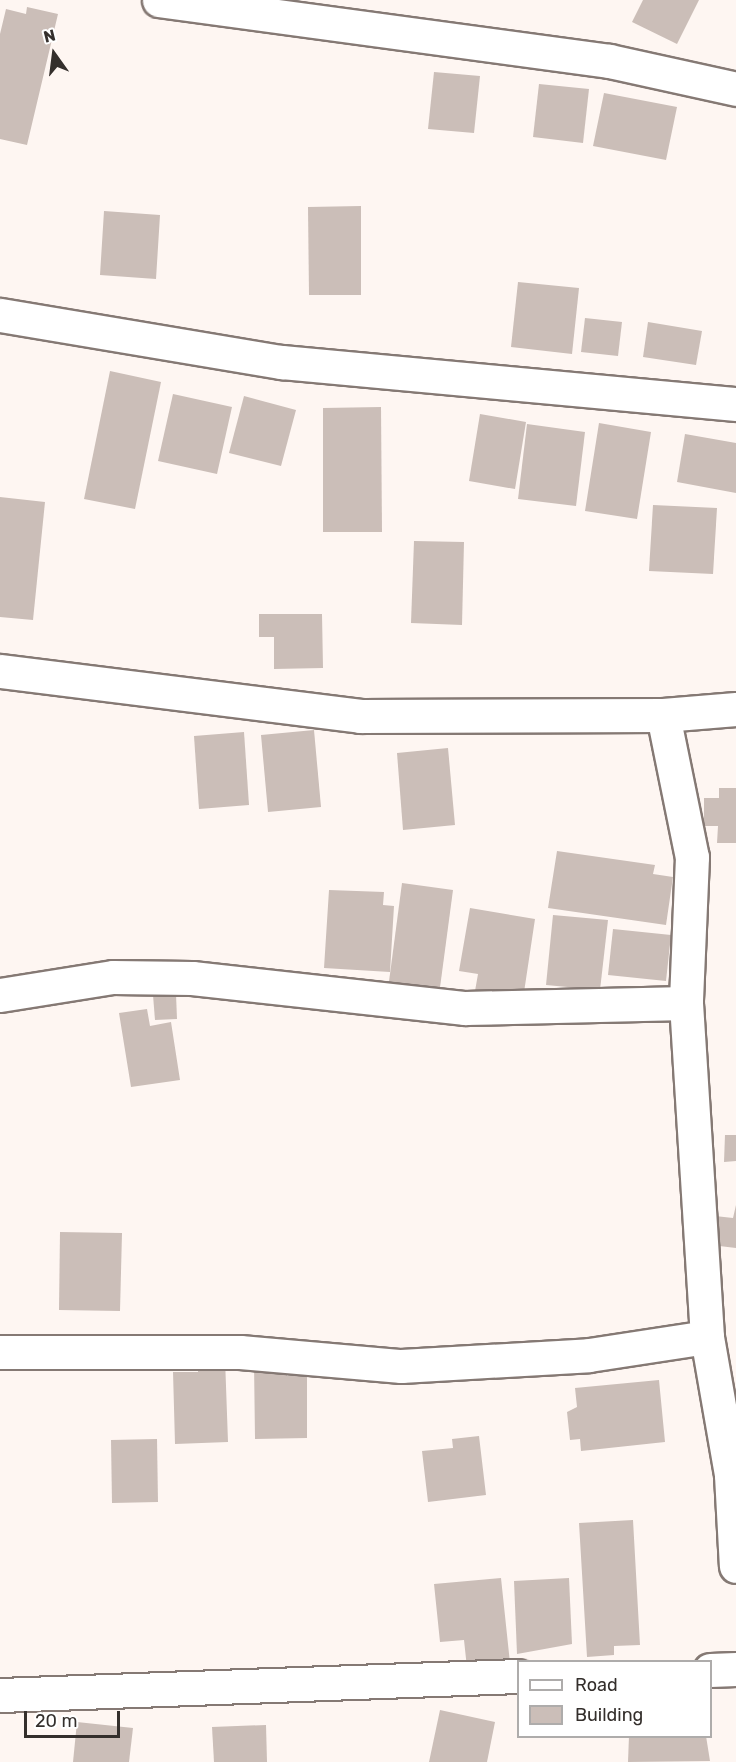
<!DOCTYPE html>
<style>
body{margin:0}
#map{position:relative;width:736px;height:1762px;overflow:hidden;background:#fef6f2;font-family:Rubik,sans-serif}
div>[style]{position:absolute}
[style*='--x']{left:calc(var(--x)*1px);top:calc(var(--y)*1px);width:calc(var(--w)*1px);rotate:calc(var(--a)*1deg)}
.building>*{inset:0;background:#cbbeb8}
.roads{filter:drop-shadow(2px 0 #857974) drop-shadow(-2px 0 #857974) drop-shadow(0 2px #857974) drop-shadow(0 -2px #857974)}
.minor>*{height:33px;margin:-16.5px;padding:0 16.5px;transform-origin:16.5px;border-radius:16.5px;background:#fff}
span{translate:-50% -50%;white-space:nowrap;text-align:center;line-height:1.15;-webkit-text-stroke:5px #fff;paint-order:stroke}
.legend{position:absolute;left:517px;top:1660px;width:195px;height:78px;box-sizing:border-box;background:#fff;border:2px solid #aeacab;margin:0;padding:8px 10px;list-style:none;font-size:18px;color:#342f2c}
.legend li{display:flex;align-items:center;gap:12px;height:30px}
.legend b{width:30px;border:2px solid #aeacab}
.north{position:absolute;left:24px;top:24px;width:60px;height:60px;-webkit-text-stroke:4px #fff;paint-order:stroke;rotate:346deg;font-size:16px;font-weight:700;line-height:24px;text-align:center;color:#342f2c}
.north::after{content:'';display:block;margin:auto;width:21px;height:27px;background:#342f2c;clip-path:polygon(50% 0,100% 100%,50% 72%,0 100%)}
.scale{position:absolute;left:24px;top:1711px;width:96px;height:27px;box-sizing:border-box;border:3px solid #342f2c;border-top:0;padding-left:8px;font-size:18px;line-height:21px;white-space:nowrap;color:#342f2c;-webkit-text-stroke:4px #fff;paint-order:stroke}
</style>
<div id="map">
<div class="building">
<i style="clip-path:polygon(643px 0,699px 0,677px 44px,632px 22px)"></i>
<i style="clip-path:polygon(27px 7px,58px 14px,27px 145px,0 139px,0 34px,6px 9px,26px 14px)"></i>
<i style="clip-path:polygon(434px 72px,480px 76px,474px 133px,428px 129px)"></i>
<i style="clip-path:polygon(539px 84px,589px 89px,583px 143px,533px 137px)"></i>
<i style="clip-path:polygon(604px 93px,677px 107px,666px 160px,593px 146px)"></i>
<i style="clip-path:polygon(361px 206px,361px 295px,309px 295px,308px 207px)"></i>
<i style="clip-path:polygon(104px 211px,160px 215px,156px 279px,100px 275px)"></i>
<i style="clip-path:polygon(518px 282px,579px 288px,572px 354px,511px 347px)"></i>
<i style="clip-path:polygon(585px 318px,622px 322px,618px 356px,581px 352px)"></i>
<i style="clip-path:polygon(648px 322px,702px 331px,696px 365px,643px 357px)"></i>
<i style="clip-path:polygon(110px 371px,161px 382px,135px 509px,84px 499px)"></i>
<i style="clip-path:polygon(173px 394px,232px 407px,217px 474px,158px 461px)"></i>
<i style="clip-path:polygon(244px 396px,296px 410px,281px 466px,229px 453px)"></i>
<i style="clip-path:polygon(381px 407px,382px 532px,323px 532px,323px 408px)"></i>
<i style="clip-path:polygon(480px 414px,526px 422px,515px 489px,469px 481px)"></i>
<i style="clip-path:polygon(599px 423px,651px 432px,637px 519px,585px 511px)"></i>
<i style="clip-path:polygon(527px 424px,585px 432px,576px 506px,518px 499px)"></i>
<i style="clip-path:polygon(685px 434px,736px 443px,736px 493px,677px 482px)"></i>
<i style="clip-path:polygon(0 497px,45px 502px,33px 620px,0 617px)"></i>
<i style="clip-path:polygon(653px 505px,717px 508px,713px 574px,649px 571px)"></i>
<i style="clip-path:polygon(414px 541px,464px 542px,462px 625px,411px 623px)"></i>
<i style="clip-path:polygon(259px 614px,322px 614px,323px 668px,274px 669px,274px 637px,259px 637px)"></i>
<i style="clip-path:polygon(314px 730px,321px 807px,268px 812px,261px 735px)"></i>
<i style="clip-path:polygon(244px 732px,249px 805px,199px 809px,194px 736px)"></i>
<i style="clip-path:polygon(448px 748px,455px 825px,403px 830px,397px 753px)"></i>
<i style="clip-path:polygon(719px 788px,736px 788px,736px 843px,717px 843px,718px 826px,704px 826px,704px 798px,719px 798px)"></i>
<i style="clip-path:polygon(557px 851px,655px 865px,653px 874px,673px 877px,666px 925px,548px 908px)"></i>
<i style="clip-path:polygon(402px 883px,453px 890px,439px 995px,388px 989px)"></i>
<i style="clip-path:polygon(329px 890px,384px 892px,383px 905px,394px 906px,390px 972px,324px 968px)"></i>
<i style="clip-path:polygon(470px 908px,535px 919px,523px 999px,475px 991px,478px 974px,459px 971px)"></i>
<i style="clip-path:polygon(553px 915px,608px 920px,600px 990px,546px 985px)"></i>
<i style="clip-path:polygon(613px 929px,671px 935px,666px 981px,608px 975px)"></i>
<i style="clip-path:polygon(176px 994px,177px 1019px,155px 1020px,153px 995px)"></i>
<i style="clip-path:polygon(147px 1009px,150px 1026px,171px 1022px,180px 1080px,131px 1087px,119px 1013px)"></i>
<i style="clip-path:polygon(725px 1135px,736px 1135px,736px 1161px,724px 1162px)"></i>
<i style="clip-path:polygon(736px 1205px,736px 1248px,711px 1245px,715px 1216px,733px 1218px)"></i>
<i style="clip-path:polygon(60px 1232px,122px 1233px,120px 1311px,59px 1310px)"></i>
<i style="clip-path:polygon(225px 1358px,228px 1442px,175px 1444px,173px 1372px,198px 1372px,198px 1359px)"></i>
<i style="clip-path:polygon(287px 1362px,287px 1376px,307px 1376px,307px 1438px,255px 1439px,254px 1363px)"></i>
<i style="clip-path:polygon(659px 1380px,665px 1442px,581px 1451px,580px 1439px,570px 1440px,567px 1412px,577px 1407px,575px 1388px)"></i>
<i style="clip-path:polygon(479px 1436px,486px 1495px,428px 1502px,422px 1451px,453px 1448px,452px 1439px)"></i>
<i style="clip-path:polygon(157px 1439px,158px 1502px,112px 1503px,111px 1440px)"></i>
<i style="clip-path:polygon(633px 1520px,640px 1645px,614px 1646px,614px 1655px,587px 1657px,579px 1523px)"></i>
<i style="clip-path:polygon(501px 1578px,510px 1663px,467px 1668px,464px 1640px,440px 1642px,434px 1584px)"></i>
<i style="clip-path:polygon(569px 1578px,572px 1644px,517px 1654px,514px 1581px)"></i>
<i style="clip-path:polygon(440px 1710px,495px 1722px,487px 1762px,429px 1762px)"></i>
<i style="clip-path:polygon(77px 1722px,133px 1728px,129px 1762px,73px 1762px)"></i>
<i style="clip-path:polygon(266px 1725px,267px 1762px,214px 1762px,212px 1727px)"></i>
<i style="clip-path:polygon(629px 1736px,706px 1736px,710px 1761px,628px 1762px)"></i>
</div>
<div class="roads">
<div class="minor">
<i style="--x:159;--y:0;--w:454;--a:7.7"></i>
<i style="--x:609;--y:61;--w:130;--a:12.4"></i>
<i style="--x:0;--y:315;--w:286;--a:9.5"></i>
<i style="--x:282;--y:362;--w:456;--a:5.3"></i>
<i style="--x:0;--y:671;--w:363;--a:7.1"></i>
<i style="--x:360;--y:716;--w:303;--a:-0.2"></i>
<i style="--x:663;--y:715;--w:73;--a:-4.7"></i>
<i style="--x:663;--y:715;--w:145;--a:78.5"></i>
<i style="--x:692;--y:857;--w:146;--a:92.4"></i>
<i style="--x:686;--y:1003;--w:335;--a:86.4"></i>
<i style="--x:707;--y:1337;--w:140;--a:80.1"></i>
<i style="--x:731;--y:1475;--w:91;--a:86.9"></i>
<i style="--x:0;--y:995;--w:114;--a:-9.1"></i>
<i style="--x:113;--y:977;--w:79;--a:0.7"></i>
<i style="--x:192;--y:978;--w:275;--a:6.3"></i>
<i style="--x:465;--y:1008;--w:221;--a:-1.3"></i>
<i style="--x:0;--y:1352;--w:240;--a:0"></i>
<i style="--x:240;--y:1352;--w:162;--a:5"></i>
<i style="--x:401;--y:1366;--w:188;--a:-3.3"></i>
<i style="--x:589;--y:1355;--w:119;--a:-8.7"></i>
<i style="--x:710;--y:1670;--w:26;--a:-2"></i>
<i style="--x:0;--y:1695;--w:518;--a:-2.1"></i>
</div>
</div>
<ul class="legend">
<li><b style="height:8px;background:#fff"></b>Road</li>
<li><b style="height:16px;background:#cbbeb8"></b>Building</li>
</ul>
<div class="north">N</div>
<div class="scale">20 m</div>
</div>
